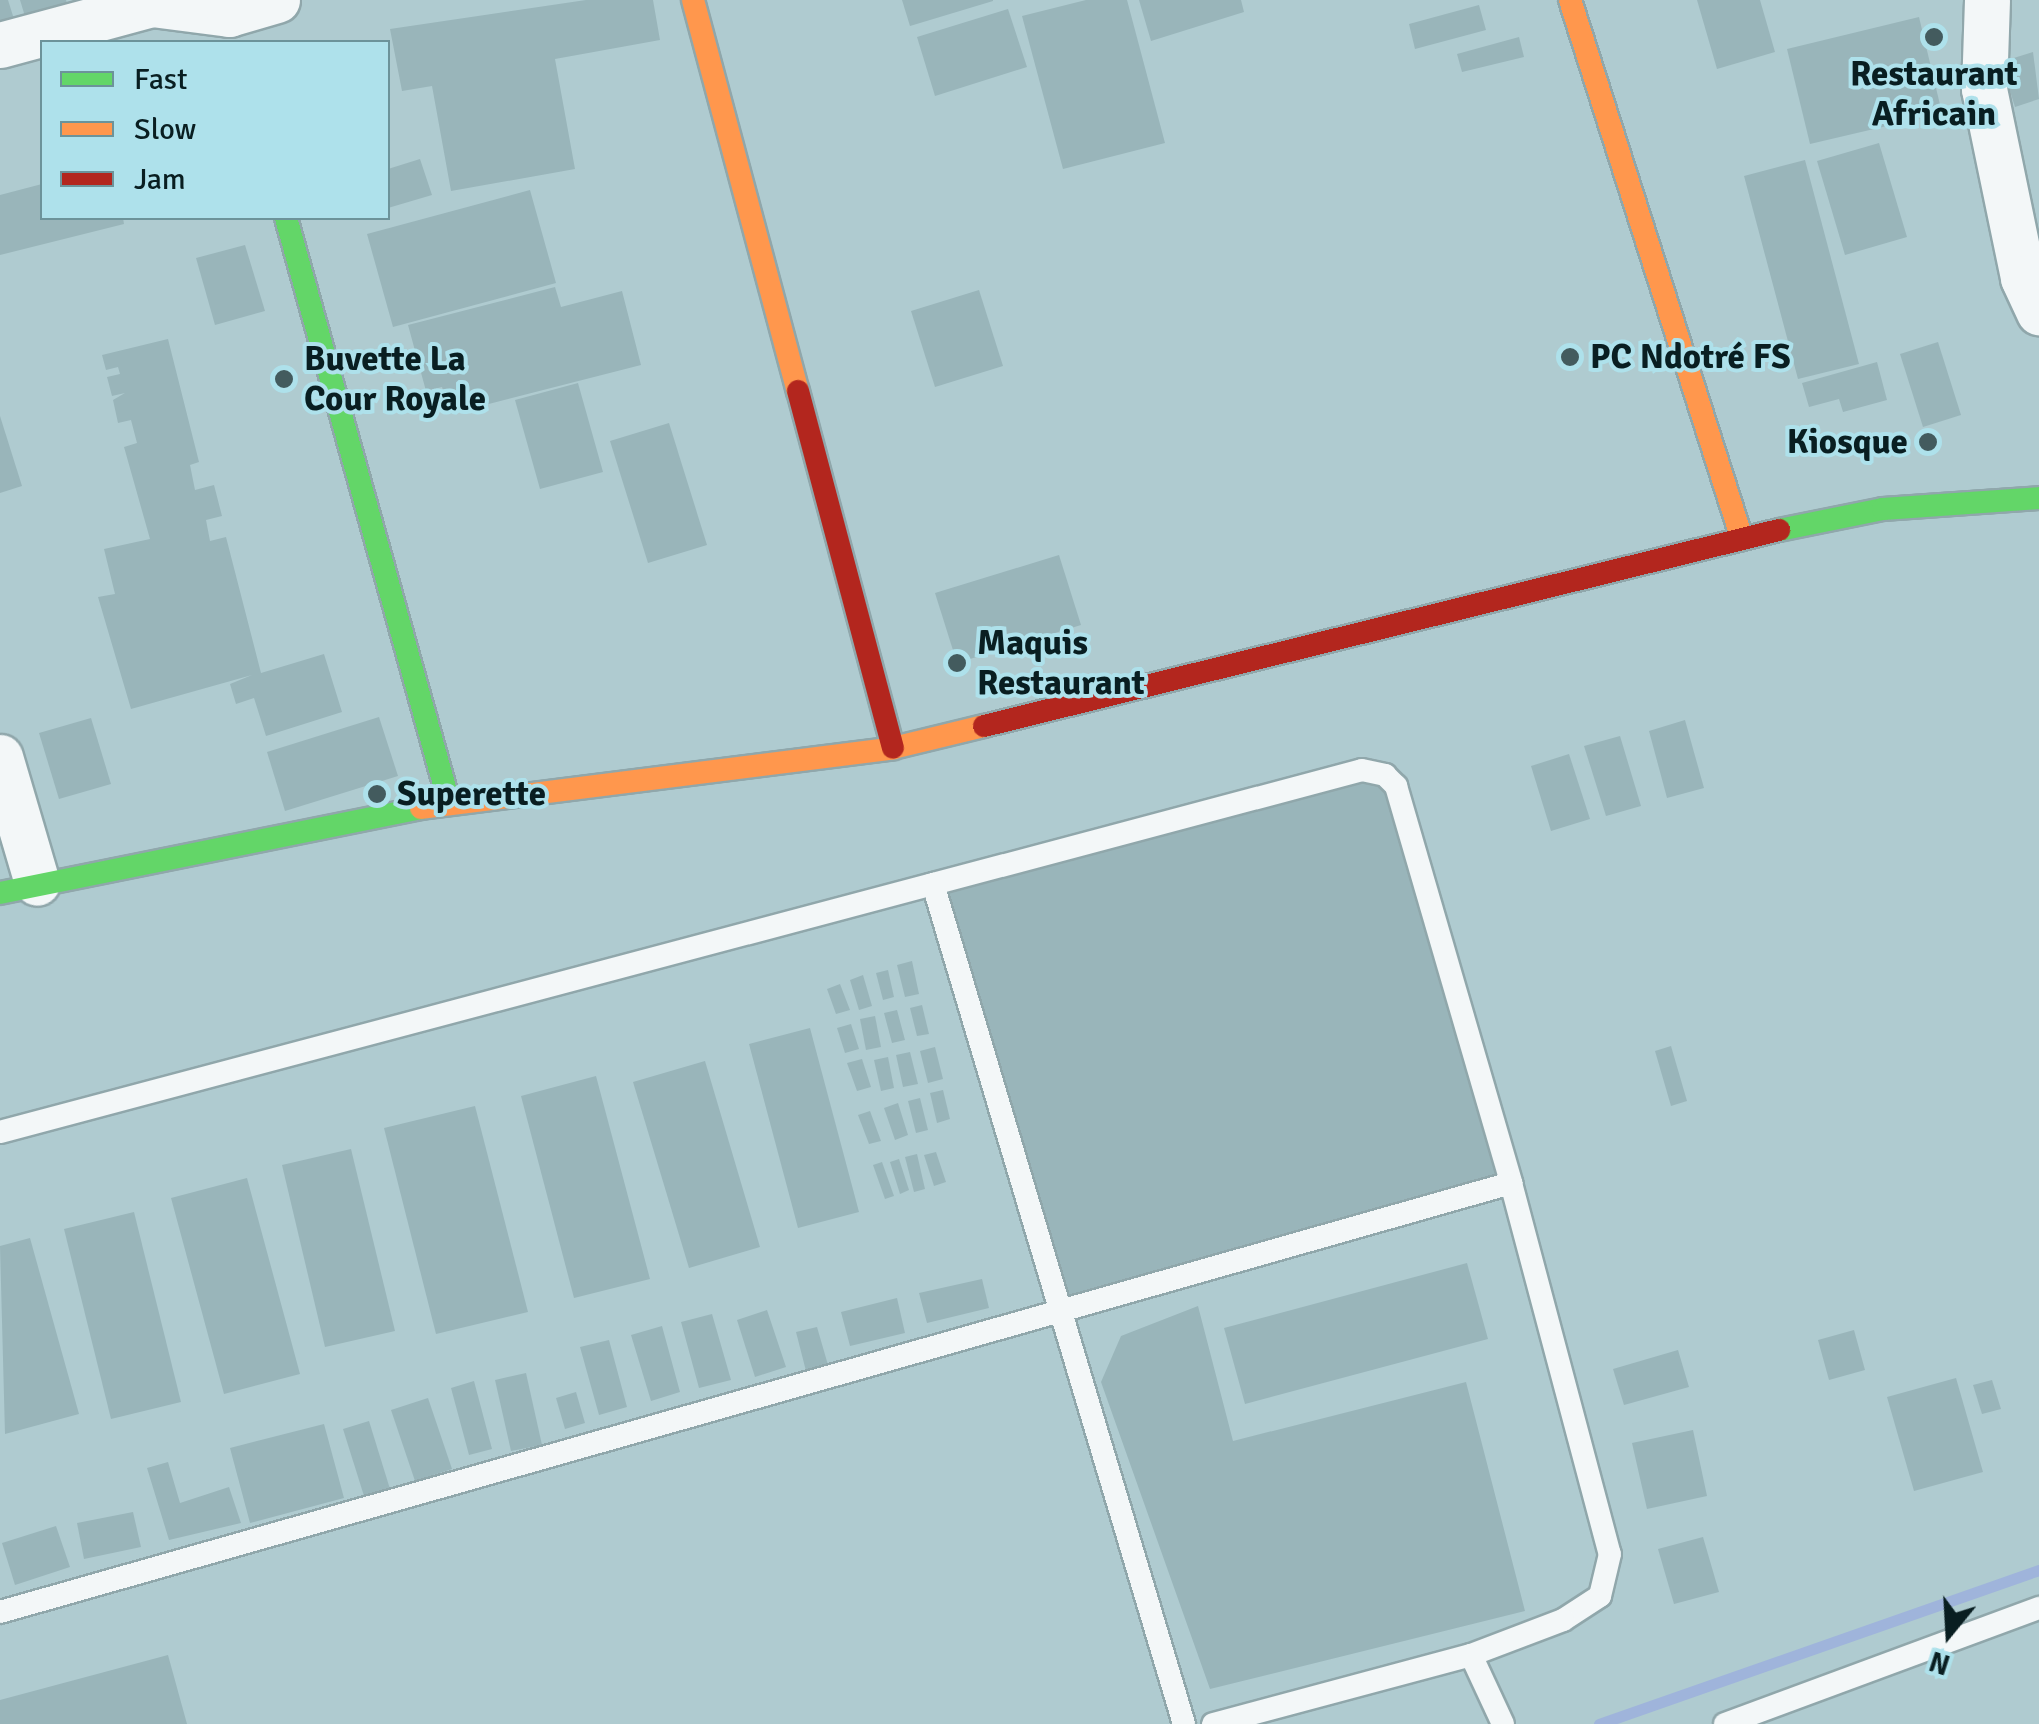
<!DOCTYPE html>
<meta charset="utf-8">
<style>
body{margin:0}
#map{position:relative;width:2039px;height:1724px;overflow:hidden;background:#afcbd0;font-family:Signika,sans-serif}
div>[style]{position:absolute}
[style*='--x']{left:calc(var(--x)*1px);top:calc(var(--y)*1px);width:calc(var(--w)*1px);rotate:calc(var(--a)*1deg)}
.stream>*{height:11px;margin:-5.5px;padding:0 5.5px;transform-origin:5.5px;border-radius:5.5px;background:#9fb4db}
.building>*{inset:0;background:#99b5ba}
.roads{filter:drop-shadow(2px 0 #90a7ab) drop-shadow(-2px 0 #90a7ab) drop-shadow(0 2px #90a7ab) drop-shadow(0 -2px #90a7ab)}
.lane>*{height:22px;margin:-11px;padding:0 11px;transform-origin:11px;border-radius:11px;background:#f3f7f8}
.street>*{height:45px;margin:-22.5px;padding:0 22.5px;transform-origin:22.5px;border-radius:22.5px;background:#f3f7f8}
.fast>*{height:22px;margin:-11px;padding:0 11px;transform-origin:11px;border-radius:11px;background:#63d668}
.slow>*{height:22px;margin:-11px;padding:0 11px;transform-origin:11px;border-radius:11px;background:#ff974d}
.jam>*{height:22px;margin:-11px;padding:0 11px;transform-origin:11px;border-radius:11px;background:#b3261e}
.dots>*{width:28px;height:28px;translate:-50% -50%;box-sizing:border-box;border:5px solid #aee1eb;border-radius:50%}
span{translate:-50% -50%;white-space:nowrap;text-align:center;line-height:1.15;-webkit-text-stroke:8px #aee1eb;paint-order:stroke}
.poi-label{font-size:35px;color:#091e21;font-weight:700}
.left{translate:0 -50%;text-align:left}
.right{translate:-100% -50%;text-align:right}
.legend{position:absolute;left:40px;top:40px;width:350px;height:180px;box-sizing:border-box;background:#aee1eb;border:2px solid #6c939a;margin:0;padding:12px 18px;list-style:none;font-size:30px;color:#091e21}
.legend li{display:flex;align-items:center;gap:20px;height:50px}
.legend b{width:50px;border:2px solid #6c939a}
.north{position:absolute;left:1899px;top:1584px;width:100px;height:100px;-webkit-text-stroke:8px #aee1eb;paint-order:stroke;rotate:198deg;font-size:28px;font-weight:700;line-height:40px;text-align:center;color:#091e21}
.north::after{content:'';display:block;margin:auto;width:35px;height:45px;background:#091e21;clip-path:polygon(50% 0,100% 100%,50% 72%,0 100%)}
</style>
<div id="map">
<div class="stream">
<i style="--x:1599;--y:1724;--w:466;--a:-19.3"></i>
</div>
<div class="building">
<i style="clip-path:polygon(0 0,8px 0,18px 32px,0 37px)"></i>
<i style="clip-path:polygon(20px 0,66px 0,70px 13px,28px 26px)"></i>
<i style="clip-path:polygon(586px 0,653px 0,660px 40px,555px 59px,575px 169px,451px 191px,432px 86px,402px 91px,390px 29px)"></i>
<i style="clip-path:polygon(902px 0,993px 0,993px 1px,910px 26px)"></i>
<i style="clip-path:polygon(1086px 0,1127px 0,1165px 143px,1063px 169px,1022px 16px)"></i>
<i style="clip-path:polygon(1139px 0,1241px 0,1244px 12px,1151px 41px)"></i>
<i style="clip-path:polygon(1697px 0,1760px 0,1775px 52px,1717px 69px)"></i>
<i style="clip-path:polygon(1479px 5px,1486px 30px,1415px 49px,1409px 24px)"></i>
<i style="clip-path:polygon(1008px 9px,1027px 67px,935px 96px,917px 37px)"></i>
<i style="clip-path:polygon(1919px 17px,1942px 113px,1810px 144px,1787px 49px)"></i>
<i style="clip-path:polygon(1519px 37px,1524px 57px,1462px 72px,1457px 54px)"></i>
<i style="clip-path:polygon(2033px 52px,2039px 99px,2015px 107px,2001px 62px)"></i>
<i style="clip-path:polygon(1879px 143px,1907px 237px,1845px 255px,1817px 161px)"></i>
<i style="clip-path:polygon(420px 159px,432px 195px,388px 208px,388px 169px)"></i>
<i style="clip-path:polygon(1805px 160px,1859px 364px,1798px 379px,1744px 176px)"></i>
<i style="clip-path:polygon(42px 184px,42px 218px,123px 218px,124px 224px,0 255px,0 195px)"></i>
<i style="clip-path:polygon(530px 190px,556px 283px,393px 327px,367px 234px)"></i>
<i style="clip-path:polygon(245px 245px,265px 311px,215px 325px,196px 258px)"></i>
<i style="clip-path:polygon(555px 287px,561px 307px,622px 291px,641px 365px,450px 414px,442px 387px,426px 391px,408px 325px)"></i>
<i style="clip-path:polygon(979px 290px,1003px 366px,935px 387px,911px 311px)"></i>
<i style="clip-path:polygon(168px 339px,199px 462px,190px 465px,195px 490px,214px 485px,222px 516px,206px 520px,210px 541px,226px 537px,261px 673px,324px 654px,342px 712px,266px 736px,254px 698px,236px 704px,230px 684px,252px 675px,131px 709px,98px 597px,115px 594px,104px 549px,150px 539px,124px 447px,137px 443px,131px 420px,118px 423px,113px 400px,125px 393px,112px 396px,107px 377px,120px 374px,118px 367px,106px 370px,102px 355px)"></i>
<i style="clip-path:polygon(1938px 342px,1961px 415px,1923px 427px,1900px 354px)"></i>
<i style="clip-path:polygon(1877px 362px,1887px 400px,1843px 412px,1839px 399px,1809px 407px,1802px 383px)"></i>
<i style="clip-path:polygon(578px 383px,603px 472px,540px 489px,515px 400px)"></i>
<i style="clip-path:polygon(0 416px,22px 486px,0 493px)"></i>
<i style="clip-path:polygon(669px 423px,707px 545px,648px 563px,610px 441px)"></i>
<i style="clip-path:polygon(1059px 555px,1081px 625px,957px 663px,935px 593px)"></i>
<i style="clip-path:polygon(379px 717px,398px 776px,285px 811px,267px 752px)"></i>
<i style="clip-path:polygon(91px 718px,111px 784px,59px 799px,39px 733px)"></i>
<i style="clip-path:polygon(1685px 720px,1704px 788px,1667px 798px,1649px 731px)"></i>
<i style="clip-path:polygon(1620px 736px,1641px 806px,1606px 816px,1584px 746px)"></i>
<i style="clip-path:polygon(1569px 754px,1590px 819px,1551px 831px,1531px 766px)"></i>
<i style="clip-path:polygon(1385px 775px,1511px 1183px,1058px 1312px,933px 884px)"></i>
<i style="clip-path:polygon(912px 961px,919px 994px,905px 997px,897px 965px)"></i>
<i style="clip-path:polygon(888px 970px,894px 997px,883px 1000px,876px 973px)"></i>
<i style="clip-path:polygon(863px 975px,872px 1006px,859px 1010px,850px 980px)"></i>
<i style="clip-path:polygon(840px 984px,850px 1010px,836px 1014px,827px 989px)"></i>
<i style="clip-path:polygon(922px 1005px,929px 1034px,917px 1036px,910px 1008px)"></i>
<i style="clip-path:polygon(897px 1010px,905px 1040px,892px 1043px,884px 1013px)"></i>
<i style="clip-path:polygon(875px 1016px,881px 1047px,866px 1050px,860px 1019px)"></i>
<i style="clip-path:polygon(851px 1024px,859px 1049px,845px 1053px,837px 1028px)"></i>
<i style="clip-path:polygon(810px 1028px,859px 1212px,798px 1228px,749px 1044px)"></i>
<i style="clip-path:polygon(1671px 1046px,1687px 1101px,1671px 1106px,1655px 1051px)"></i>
<i style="clip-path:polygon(935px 1047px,943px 1079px,928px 1083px,920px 1051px)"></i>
<i style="clip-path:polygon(910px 1052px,918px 1084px,903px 1087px,896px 1055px)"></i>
<i style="clip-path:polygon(888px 1057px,894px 1088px,881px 1091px,874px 1060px)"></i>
<i style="clip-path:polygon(862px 1059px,871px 1087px,857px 1091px,847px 1063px)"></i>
<i style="clip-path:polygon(705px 1061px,760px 1247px,689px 1268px,633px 1082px)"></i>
<i style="clip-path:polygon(596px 1076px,650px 1279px,574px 1298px,521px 1096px)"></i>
<i style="clip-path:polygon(943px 1090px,950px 1119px,937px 1123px,930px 1093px)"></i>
<i style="clip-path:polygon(920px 1098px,928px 1130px,916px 1133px,908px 1101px)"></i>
<i style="clip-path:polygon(898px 1103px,908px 1135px,895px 1140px,884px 1108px)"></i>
<i style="clip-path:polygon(475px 1106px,528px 1312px,436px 1334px,384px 1128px)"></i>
<i style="clip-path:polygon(870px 1111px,881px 1141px,869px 1144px,858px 1115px)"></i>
<i style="clip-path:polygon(351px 1149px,395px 1331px,325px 1347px,282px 1165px)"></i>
<i style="clip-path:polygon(936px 1152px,946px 1182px,934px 1186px,924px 1155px)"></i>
<i style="clip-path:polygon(917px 1154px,925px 1189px,914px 1192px,905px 1157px)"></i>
<i style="clip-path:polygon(899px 1159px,909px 1190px,900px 1194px,890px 1162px)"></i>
<i style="clip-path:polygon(882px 1162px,894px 1196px,885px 1199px,873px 1165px)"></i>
<i style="clip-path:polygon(247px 1178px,300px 1374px,224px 1394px,171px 1198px)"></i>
<i style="clip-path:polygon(134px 1212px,181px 1402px,111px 1419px,64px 1229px)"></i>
<i style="clip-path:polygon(30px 1238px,79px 1414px,5px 1434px,0 1246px)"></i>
<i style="clip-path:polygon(1467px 1263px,1488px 1339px,1245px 1404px,1224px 1328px)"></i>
<i style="clip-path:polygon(982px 1279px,989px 1308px,927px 1323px,919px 1293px)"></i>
<i style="clip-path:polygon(897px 1298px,905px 1333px,850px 1346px,841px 1312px)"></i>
<i style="clip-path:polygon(1198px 1306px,1233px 1441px,1466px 1382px,1525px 1611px,1210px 1689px,1101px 1382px,1121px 1336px)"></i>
<i style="clip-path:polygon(767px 1310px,786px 1367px,755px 1377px,737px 1320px)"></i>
<i style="clip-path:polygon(712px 1314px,731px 1380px,699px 1388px,681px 1322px)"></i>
<i style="clip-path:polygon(662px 1326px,680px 1392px,651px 1401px,631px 1335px)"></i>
<i style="clip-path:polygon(817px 1327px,828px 1365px,806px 1371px,796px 1332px)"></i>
<i style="clip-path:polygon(1854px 1330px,1865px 1370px,1829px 1380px,1818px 1340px)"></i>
<i style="clip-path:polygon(609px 1340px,627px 1407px,599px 1415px,580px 1347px)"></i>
<i style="clip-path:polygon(1678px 1350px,1689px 1387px,1624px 1405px,1613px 1369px)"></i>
<i style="clip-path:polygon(526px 1373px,542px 1445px,511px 1451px,495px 1380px)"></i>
<i style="clip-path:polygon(1956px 1378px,1983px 1472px,1914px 1491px,1887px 1397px)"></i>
<i style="clip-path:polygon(1992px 1380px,2001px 1409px,1982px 1414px,1973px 1385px)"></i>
<i style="clip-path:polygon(474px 1381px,492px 1449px,469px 1455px,451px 1388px)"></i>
<i style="clip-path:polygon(576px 1392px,585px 1423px,565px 1429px,556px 1398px)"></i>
<i style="clip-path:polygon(428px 1398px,452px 1469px,415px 1481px,391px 1410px)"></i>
<i style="clip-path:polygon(369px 1421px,390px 1489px,364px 1496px,343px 1429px)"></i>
<i style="clip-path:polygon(324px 1424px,344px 1498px,250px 1523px,230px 1448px)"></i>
<i style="clip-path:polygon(1693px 1430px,1707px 1496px,1647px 1509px,1632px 1443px)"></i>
<i style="clip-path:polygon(168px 1462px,180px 1503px,229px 1487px,241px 1523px,169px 1540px,147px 1468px)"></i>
<i style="clip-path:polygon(133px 1512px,141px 1547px,84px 1559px,77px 1523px)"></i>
<i style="clip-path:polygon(56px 1526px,70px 1567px,15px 1585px,2px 1543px)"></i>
<i style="clip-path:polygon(1703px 1537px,1719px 1592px,1674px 1604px,1658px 1549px)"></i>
<i style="clip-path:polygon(168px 1655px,187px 1724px,0 1724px,0 1700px)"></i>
</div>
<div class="roads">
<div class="lane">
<i style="--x:933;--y:884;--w:877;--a:73.36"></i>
<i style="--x:0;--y:1132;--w:1409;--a:-14.88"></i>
<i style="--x:1362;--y:770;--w:24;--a:12"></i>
<i style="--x:1385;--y:775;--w:16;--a:45"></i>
<i style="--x:1396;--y:786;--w:413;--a:73.8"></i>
<i style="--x:1511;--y:1183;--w:384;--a:75.1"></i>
<i style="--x:1610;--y:1554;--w:43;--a:103.4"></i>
<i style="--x:1600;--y:1596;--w:44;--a:147"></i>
<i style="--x:1563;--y:1620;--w:98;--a:159.2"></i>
<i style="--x:1471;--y:1655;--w:267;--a:165"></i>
<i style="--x:0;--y:1612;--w:1571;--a:-15.85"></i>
<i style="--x:1471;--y:1655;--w:76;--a:65.1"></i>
<i style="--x:1725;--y:1724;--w:335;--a:-20.3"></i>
</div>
<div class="street">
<i style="--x:1987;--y:0;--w:89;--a:91.9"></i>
<i style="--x:1984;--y:89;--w:193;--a:78.3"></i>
<i style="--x:2023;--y:278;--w:38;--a:65"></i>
<i style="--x:0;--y:45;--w:157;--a:-15.1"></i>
<i style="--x:152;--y:4;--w:78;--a:7.4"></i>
<i style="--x:229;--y:14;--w:50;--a:-16.3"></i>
<i style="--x:0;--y:757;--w:131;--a:73.6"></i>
</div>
<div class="fast">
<i style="--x:286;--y:218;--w:606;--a:74.41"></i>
<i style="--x:1779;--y:530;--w:106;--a:-11.4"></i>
<i style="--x:1883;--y:509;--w:156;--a:-4"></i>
<i style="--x:0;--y:893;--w:429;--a:-11.4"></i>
</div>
<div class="slow">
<i style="--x:693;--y:0;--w:405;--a:75"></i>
<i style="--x:1570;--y:0;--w:566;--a:72.3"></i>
<i style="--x:421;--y:808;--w:476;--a:-7.2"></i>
<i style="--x:893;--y:748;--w:94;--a:-13.6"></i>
</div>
<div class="jam">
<i style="--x:798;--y:391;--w:369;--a:75.1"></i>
<i style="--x:984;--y:726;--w:819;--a:-13.85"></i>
</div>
</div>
<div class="dots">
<i style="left:1934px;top:37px;background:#435b5e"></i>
<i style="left:1570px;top:357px;background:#435b5e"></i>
<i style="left:284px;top:379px;background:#435b5e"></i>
<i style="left:1928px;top:442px;background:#435b5e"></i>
<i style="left:957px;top:663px;background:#435b5e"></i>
<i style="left:377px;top:794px;background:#435b5e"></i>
</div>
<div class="poi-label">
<span style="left:1934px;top:94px">Restaurant<br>Africain</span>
<span class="left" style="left:1590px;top:357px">PC Ndotré FS</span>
<span class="left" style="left:304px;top:379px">Buvette La<br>Cour Royale</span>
<span class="right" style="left:1908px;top:442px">Kiosque</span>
<span class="left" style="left:977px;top:663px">Maquis<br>Restaurant</span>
<span class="left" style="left:397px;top:794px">Superette</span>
</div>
<ul class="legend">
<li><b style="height:12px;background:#63d668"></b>Fast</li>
<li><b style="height:12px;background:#ff974d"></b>Slow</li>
<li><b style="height:12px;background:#b3261e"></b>Jam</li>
</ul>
<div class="north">N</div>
</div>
